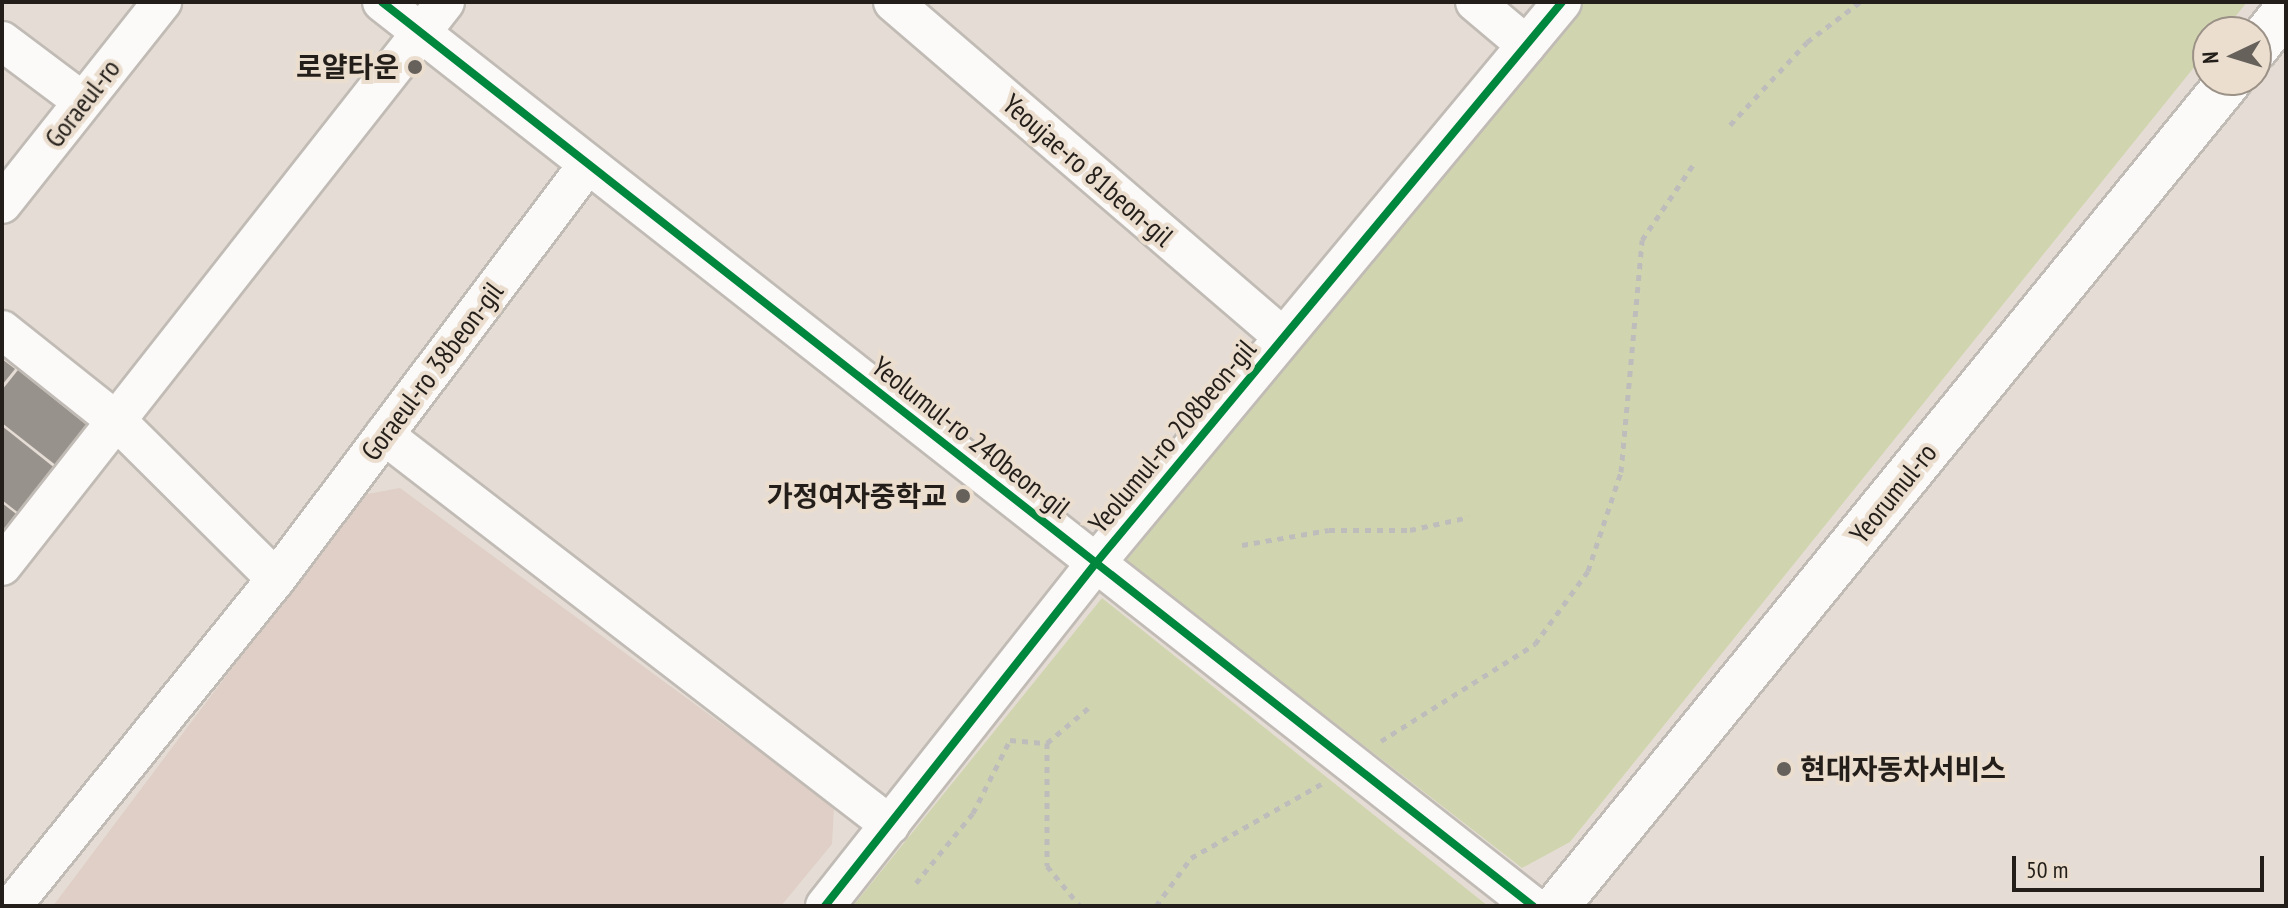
<!DOCTYPE html>
<meta charset="utf-8">
<style>
body{margin:0}
#map{position:relative;width:2288px;height:908px;overflow:hidden;background:#e5ddd5;font-family:"PT Sans Narrow","Noto Sans KR",sans-serif}
div>[style]{position:absolute}
[style*='--x']{left:calc(var(--x)*1px);top:calc(var(--y)*1px);width:calc(var(--w)*1px);rotate:calc(var(--a)*1deg)}
.education>*{inset:0;background:#dfcfc6}
.green>*{inset:0;background:#d0d5b0}
.building>*{inset:0;background:#98928c}
.path>*{height:5px;margin-top:-2.5px;transform-origin:0;background:repeating-linear-gradient(90deg,#bfbdbb 0 6px,transparent 0 12px)}
.roads{filter:drop-shadow(2px 0 #c1bbb5) drop-shadow(-2px 0 #c1bbb5) drop-shadow(0 2px #c1bbb5) drop-shadow(0 -2px #c1bbb5)}
.minor>*{height:38px;margin:-19px;padding:0 19px;transform-origin:19px;border-radius:19px;background:#fbfaf9}
.major>*{height:44px;margin:-22px;padding:0 22px;transform-origin:22px;border-radius:22px;background:#fbfaf9}
.cycleway>*{height:8px;margin:-4px;padding:0 4px;transform-origin:4px;border-radius:4px;background:#00873e}
.dots>*{width:22px;height:22px;translate:-50% -50%;box-sizing:border-box;border:4px solid #ebdecf;border-radius:50%}
span{translate:-50% -50%;white-space:nowrap;text-align:center;line-height:1.15;-webkit-text-stroke:8px #ebdecf;paint-order:stroke}
.poi-label{font-size:28px;color:#231e19;font-weight:700}
.right{translate:-100% -50%;text-align:right}
.left{translate:0 -50%;text-align:left}
.street-label{font-size:28px;color:#231e19}
.frame{position:absolute;inset:0;border:4px solid #231e19;pointer-events:none}
.north{position:absolute;left:2192px;top:16px;width:80px;height:80px;box-sizing:border-box;background:#ebdecf;border:2px solid #9b9186;border-radius:50%;rotate:266deg;font-size:22px;font-weight:700;line-height:32px;text-align:center;color:#231e19}
.north::after{content:'';display:block;margin:auto;width:28px;height:36px;background:#67615b;clip-path:polygon(50% 0,100% 100%,50% 72%,0 100%)}
.scale{position:absolute;left:2012px;top:856px;width:252px;height:36px;box-sizing:border-box;border:4px solid #231e19;border-top:0;padding-left:10px;font-size:24px;line-height:28px;white-space:nowrap;color:#231e19;-webkit-text-stroke:6px #ebdecf;paint-order:stroke}
</style>
<div id="map">
<div class="education">
<i style="clip-path:polygon(400px 488px,834px 806px,832px 844px,781px 906px,53px 906px,362px 495px)"></i>
</div>
<div class="green">
<i style="clip-path:polygon(1583px 2px,2247px 2px,2223px 32px,2208px 32px,2208px 50px,1570px 842px,1522px 868px,1126px 561px)"></i>
<i style="clip-path:polygon(1102px 598px,1329px 779px,1488px 906px,853px 906px)"></i>
</div>
<div class="building">
<i style="clip-path:polygon(2px 359px,15px 369px,2px 385px)"></i>
<i style="clip-path:polygon(18px 370px,94px 431px,62px 470px,2px 423px,2px 390px)"></i>
<i style="clip-path:polygon(2px 426px,61px 473px,25px 518px,2px 500px)"></i>
<i style="clip-path:polygon(2px 503px,24px 520px,2px 548px)"></i>
</div>
<div class="path">
<i style="--x:1730;--y:125;--w:113;--a:-47.1"></i>
<i style="--x:1807;--y:42;--w:66;--a:-37"></i>
<i style="--x:1242;--y:545;--w:88;--a:-9.8"></i>
<i style="--x:1329;--y:530;--w:81;--a:0"></i>
<i style="--x:1410;--y:530;--w:60;--a:-12.4"></i>
<i style="--x:1381;--y:741;--w:182;--a:-32.2"></i>
<i style="--x:1535;--y:644;--w:90;--a:-54"></i>
<i style="--x:1588;--y:571;--w:104;--a:-71.6"></i>
<i style="--x:1621;--y:472;--w:233;--a:-84.8"></i>
<i style="--x:1642;--y:240;--w:91;--a:-55.8"></i>
<i style="--x:1047;--y:743;--w:123;--a:90"></i>
<i style="--x:1047;--y:866;--w:52;--a:50.5"></i>
<i style="--x:916;--y:883;--w:90;--a:-50.8"></i>
<i style="--x:973;--y:813;--w:82;--a:-63.1"></i>
<i style="--x:1010;--y:740;--w:37;--a:5"></i>
<i style="--x:1047;--y:743;--w:59;--a:-40.2"></i>
<i style="--x:1156;--y:906;--w:59;--a:-53.9"></i>
<i style="--x:1191;--y:858;--w:152;--a:-29.6"></i>
</div>
<div class="roads">
<div class="minor">
<i style="--x:382;--y:2;--w:1464;--a:38.15"></i>
<i style="--x:893;--y:2;--w:514;--a:40.66"></i>
<i style="--x:1475;--y:2;--w:67;--a:40.1"></i>
<i style="--x:2;--y:41;--w:100;--a:36.9"></i>
<i style="--x:2;--y:204;--w:258;--a:-51.6"></i>
<i style="--x:2;--y:330;--w:149;--a:38.5"></i>
<i style="--x:119;--y:423;--w:221;--a:44.8"></i>
<i style="--x:384;--y:435;--w:639;--a:37.62"></i>
<i style="--x:2;--y:566;--w:717;--a:-51.85"></i>
<i style="--x:12;--y:906;--w:420;--a:-51.1"></i>
<i style="--x:276;--y:579;--w:519;--a:-53.06"></i>
<i style="--x:825;--y:906;--w:437;--a:-51.7"></i>
<i style="--x:1096;--y:563;--w:729;--a:-50.28"></i>
</div>
<div class="major">
<i style="--x:2256;--y:48;--w:48;--a:-51.7"></i>
<i style="--x:1557;--y:906;--w:1065;--a:-50.83"></i>
</div>
</div>
<div class="cycleway">
<i style="--x:382;--y:2;--w:1464;--a:38.15"></i>
<i style="--x:825;--y:906;--w:437;--a:-51.7"></i>
<i style="--x:1096;--y:563;--w:729;--a:-50.28"></i>
</div>
<div class="dots">
<i style="left:415px;top:67px;background:#67615b"></i>
<i style="left:963px;top:496px;background:#67615b"></i>
<i style="left:1784px;top:769px;background:#67615b"></i>
</div>
<div class="poi-label">
<span class="right" style="left:399px;top:67px">로얄타운</span>
<span class="right" style="left:947px;top:496px">가정여자중학교</span>
<span class="left" style="left:1800px;top:769px">현대자동차서비스</span>
</div>
<div class="street-label">
<span style="left:82px;top:103px;rotate:-52deg">Goraeul-ro</span>
<span style="left:1088px;top:170px;rotate:41deg">Yeoujae-ro 81beon-gil</span>
<span style="left:432px;top:371px;rotate:-53deg">Goraeul-ro 38beon-gil</span>
<span style="left:1172px;top:436px;rotate:-50deg">Yeolumul-ro 208beon-gil</span>
<span style="left:971px;top:437px;rotate:38deg">Yeolumul-ro 240beon-gil</span>
<span style="left:1893px;top:493px;rotate:-51deg">Yeorumul-ro</span>
</div>
<div class="frame"></div>
<div class="north">N</div>
<div class="scale">50 m</div>
</div>
